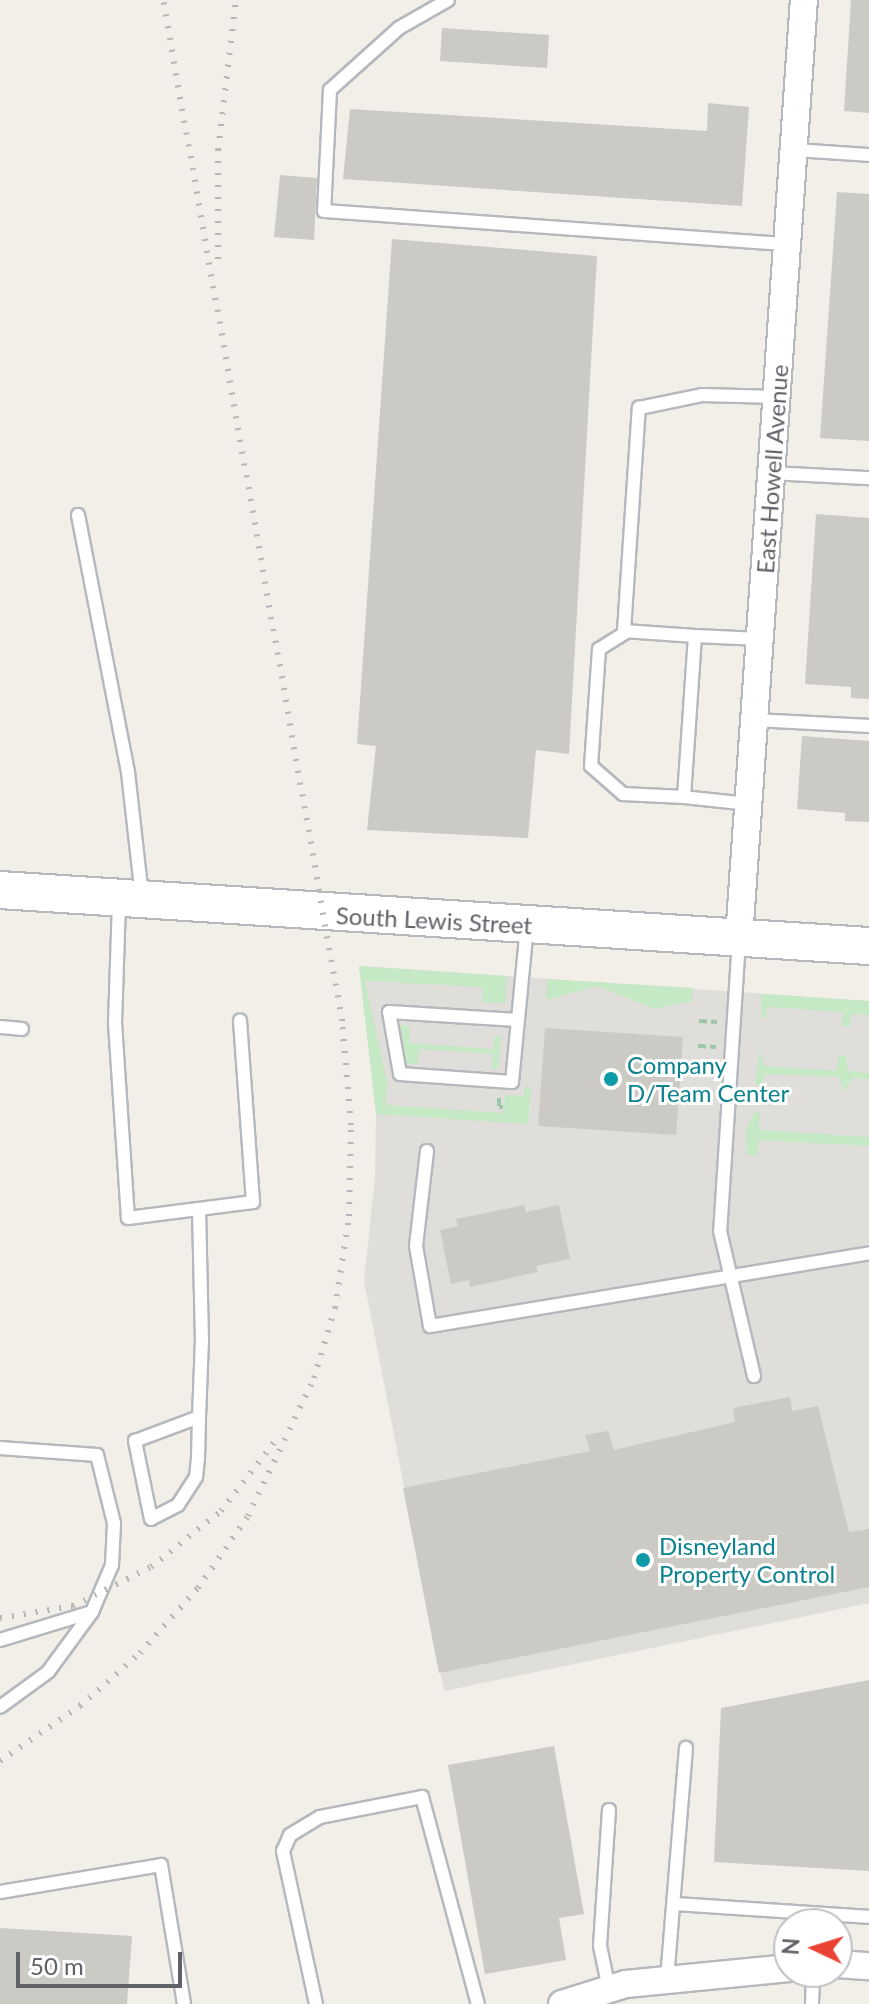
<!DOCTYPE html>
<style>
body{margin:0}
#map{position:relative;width:869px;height:2004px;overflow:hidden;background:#f1efe8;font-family:Lato,sans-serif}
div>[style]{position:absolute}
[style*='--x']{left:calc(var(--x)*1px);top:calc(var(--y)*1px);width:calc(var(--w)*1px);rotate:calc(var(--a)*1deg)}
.industrial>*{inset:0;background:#e0deda}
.green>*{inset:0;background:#c5e8c5}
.building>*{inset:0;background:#cccac5}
.path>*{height:4px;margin-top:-2px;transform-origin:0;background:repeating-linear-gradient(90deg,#9cc7a9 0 8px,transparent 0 12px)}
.roads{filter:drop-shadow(2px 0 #b5b8bc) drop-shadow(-2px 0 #b5b8bc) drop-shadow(0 2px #b5b8bc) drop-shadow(0 -2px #b5b8bc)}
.lane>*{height:12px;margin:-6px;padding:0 6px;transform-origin:6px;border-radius:6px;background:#fff}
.street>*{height:26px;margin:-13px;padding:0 13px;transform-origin:13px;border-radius:13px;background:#fff}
.secondary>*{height:36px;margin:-18px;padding:0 18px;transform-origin:18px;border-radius:18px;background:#fff}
.rail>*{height:6px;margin-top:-3px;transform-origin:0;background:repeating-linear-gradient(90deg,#b6b7b8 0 2px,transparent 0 12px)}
.dots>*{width:22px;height:22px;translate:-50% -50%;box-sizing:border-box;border:4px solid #fff;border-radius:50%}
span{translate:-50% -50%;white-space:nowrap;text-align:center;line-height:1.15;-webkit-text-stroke:6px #fff;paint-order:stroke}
.street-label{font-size:24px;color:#5f6368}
.culture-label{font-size:24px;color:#0d838f}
.left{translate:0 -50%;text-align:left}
.north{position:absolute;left:773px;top:1908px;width:80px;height:80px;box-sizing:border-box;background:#fff;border:2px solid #bfc1c3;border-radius:50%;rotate:274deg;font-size:22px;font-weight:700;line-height:32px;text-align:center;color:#5f6368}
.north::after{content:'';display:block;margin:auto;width:28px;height:36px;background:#ea4335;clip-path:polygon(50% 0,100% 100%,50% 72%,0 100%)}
.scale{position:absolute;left:16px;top:1952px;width:166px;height:36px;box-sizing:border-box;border:4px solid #5f6368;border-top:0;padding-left:10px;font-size:24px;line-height:28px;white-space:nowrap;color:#5f6368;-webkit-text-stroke:6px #fff;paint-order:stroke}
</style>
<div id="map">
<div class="industrial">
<i style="clip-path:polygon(359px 966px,869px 1001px,869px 1603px,444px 1691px,364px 1281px,375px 1177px,376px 1110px)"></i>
</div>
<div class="green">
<i style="clip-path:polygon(359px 966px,507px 976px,505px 1003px,482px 1002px,482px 987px,365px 981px,387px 1083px,386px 1105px,503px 1113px,505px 1095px,524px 1096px,525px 1087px,531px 1088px,528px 1124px,376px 1114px)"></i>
<i style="clip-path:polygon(547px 979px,693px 988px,692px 1001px,655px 1009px,597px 986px,546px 1000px)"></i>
<i style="clip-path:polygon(762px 994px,869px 1001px,869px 1015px,851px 1014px,850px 1026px,842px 1026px,843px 1012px,767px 1007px,766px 1018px,761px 1018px)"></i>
<i style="clip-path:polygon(400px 1025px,410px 1026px,409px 1043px,493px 1049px,495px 1036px,501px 1036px,498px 1069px,492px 1069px,493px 1054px,419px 1049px,418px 1064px,406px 1063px)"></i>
<i style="clip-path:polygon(760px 1050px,764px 1066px,836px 1071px,839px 1056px,846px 1055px,848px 1071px,869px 1073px,869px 1079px,851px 1078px,845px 1093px,839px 1077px,765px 1074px,760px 1089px,755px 1082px)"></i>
<i style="clip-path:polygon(755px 1111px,760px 1113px,759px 1130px,869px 1137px,869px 1146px,759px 1140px,757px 1156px,747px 1155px,746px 1129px)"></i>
</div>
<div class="building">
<i style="clip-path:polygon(851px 0,869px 0,869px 113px,844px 111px)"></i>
<i style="clip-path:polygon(442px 28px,549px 35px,547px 68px,440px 61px)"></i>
<i style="clip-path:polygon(708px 103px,749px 107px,742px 206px,343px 179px,350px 109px,707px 131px)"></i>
<i style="clip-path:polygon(280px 175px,317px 178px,314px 240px,274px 237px)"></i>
<i style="clip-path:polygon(837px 192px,869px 194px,869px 441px,820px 438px)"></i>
<i style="clip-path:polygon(392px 239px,597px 256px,569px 754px,536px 750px,528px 838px,367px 830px,376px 746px,357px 744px)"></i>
<i style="clip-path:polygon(816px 514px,869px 518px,869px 699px,851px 698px,851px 687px,805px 684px)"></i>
<i style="clip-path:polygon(802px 736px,869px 741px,869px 822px,845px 821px,845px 813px,797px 809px)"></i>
<i style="clip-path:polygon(545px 1028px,683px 1037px,676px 1135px,538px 1126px)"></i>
<i style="clip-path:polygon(524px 1205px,526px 1212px,559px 1205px,570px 1259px,536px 1266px,538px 1272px,470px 1287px,469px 1280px,451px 1284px,440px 1230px,458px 1226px,456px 1219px)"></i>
<i style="clip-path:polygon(790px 1397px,792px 1411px,818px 1406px,849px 1532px,869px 1529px,869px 1587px,439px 1673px,403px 1488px,590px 1451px,585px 1435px,608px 1431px,614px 1450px,735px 1422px,733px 1408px)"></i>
<i style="clip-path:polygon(869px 1680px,869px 1871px,714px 1862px,721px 1708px)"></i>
<i style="clip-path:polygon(554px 1746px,584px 1914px,559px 1918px,566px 1960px,485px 1974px,448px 1765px)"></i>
<i style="clip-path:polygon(0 1928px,132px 1936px,127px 2004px,0 2004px)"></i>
</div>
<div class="path">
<i style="--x:699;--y:1021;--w:18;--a:3"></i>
<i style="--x:698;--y:1046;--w:18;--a:3"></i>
<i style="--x:697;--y:1063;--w:18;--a:3"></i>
<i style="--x:499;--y:1098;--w:9;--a:90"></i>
<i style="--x:499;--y:1107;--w:4;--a:0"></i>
</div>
<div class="roads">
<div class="lane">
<i style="--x:448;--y:0;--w:56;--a:150.3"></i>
<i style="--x:399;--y:28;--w:93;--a:138.1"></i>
<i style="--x:330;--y:90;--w:121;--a:92.8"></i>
<i style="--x:324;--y:211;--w:465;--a:4.1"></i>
<i style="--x:794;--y:150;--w:75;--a:3.8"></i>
<i style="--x:772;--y:473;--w:97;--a:3"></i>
<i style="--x:78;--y:515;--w:262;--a:79"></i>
<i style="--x:128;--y:772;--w:126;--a:83.6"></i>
<i style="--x:628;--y:631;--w:34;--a:148"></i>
<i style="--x:599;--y:649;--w:117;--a:93.9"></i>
<i style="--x:591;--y:766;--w:43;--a:41.2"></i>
<i style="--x:623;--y:794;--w:61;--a:2.8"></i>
<i style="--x:695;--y:636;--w:71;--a:-176"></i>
<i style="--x:624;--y:631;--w:224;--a:-86.2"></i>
<i style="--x:639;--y:408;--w:64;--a:-11.7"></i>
<i style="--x:702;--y:395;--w:75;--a:1.5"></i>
<i style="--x:755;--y:720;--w:114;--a:3"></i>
<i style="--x:749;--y:804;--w:65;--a:-173.9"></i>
<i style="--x:684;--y:797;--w:161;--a:-86.1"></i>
<i style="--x:695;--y:636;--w:65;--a:2.6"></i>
<i style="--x:119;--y:902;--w:121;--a:91.9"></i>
<i style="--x:115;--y:1023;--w:195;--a:86.2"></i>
<i style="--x:128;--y:1218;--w:126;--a:-7.3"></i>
<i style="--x:253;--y:1202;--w:182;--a:-94.1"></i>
<i style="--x:739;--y:940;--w:292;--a:93.7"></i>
<i style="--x:720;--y:1231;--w:149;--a:76.8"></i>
<i style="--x:517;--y:1020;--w:128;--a:-176.4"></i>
<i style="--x:389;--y:1012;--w:63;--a:79.9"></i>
<i style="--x:400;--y:1074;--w:112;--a:4.1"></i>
<i style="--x:512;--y:1082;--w:158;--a:-84.5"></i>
<i style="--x:0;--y:1027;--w:22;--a:5"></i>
<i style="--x:427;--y:1151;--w:96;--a:96.6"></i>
<i style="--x:416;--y:1246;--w:81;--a:80.1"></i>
<i style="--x:430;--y:1326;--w:445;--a:-9.4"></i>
<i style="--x:199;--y:1209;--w:130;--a:88.7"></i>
<i style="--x:202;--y:1339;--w:78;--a:92.2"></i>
<i style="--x:199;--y:1417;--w:41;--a:91.4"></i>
<i style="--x:198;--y:1458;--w:19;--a:96"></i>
<i style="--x:196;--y:1477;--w:33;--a:123"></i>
<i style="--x:178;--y:1505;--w:30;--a:153"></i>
<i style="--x:151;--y:1519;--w:80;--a:-101.6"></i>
<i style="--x:135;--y:1441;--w:68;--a:-20.6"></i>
<i style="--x:0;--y:1448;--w:97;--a:4.1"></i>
<i style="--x:97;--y:1455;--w:70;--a:76"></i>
<i style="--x:114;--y:1523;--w:42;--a:92.7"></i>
<i style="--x:112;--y:1565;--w:51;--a:113.1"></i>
<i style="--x:92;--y:1612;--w:74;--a:126.3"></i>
<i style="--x:48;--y:1672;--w:59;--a:143.9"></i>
<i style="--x:0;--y:1640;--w:96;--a:-16.9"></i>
<i style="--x:609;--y:1810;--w:136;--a:93.8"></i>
<i style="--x:600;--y:1946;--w:44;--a:78.2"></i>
<i style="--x:0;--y:1892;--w:163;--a:-9.5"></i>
<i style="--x:161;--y:1865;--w:141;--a:80.6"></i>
<i style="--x:674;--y:1904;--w:195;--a:3.8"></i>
<i style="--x:667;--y:1979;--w:232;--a:-85.3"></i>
<i style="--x:316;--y:2004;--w:157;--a:-102.2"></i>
<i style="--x:283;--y:1851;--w:17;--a:-66"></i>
<i style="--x:290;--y:1835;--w:35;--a:-31"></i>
<i style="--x:320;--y:1817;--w:104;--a:-11.1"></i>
<i style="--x:422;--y:1797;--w:214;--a:74.9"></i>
<i style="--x:812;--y:2004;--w:32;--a:-88"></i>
</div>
<div class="street">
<i style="--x:739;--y:938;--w:940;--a:-86.04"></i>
<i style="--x:837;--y:1964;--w:32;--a:4"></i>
<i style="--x:562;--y:2004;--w:67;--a:-17.4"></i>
<i style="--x:626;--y:1984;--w:164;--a:-5.6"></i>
</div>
<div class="secondary">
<i style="--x:0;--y:890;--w:871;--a:3.69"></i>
</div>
</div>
<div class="rail">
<i style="--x:218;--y:259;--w:109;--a:-90"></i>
<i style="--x:218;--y:150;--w:151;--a:-83.2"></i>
<i style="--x:0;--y:1618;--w:74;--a:-9.3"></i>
<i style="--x:73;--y:1606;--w:87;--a:-26.6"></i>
<i style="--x:151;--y:1567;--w:90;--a:-38.7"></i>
<i style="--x:221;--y:1511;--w:96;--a:-52.2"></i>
<i style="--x:0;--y:1761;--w:97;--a:-34.5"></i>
<i style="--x:80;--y:1706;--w:80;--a:-41.5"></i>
<i style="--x:140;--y:1653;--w:87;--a:-48.3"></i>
<i style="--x:198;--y:1588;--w:88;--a:-55.2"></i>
<i style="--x:248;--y:1516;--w:153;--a:-64.4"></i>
<i style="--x:314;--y:1378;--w:73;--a:-73.3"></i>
<i style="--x:335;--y:1308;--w:93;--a:-81.3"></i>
<i style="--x:349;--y:1216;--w:91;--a:-88.7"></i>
<i style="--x:351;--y:1125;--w:104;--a:-94.9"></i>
<i style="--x:342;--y:1021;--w:1037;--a:-99.94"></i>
</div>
<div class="dots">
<i style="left:611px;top:1079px;background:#0f9aa8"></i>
<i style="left:643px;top:1560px;background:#0f9aa8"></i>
</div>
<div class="street-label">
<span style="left:772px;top:469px;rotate:-86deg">East Howell Avenue</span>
<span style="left:434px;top:920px;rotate:3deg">South Lewis Street</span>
</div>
<div class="culture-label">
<span class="left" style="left:627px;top:1079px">Company<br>D/Team Center</span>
<span class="left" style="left:659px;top:1560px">Disneyland<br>Property Control</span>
</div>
<div class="north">N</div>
<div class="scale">50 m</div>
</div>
